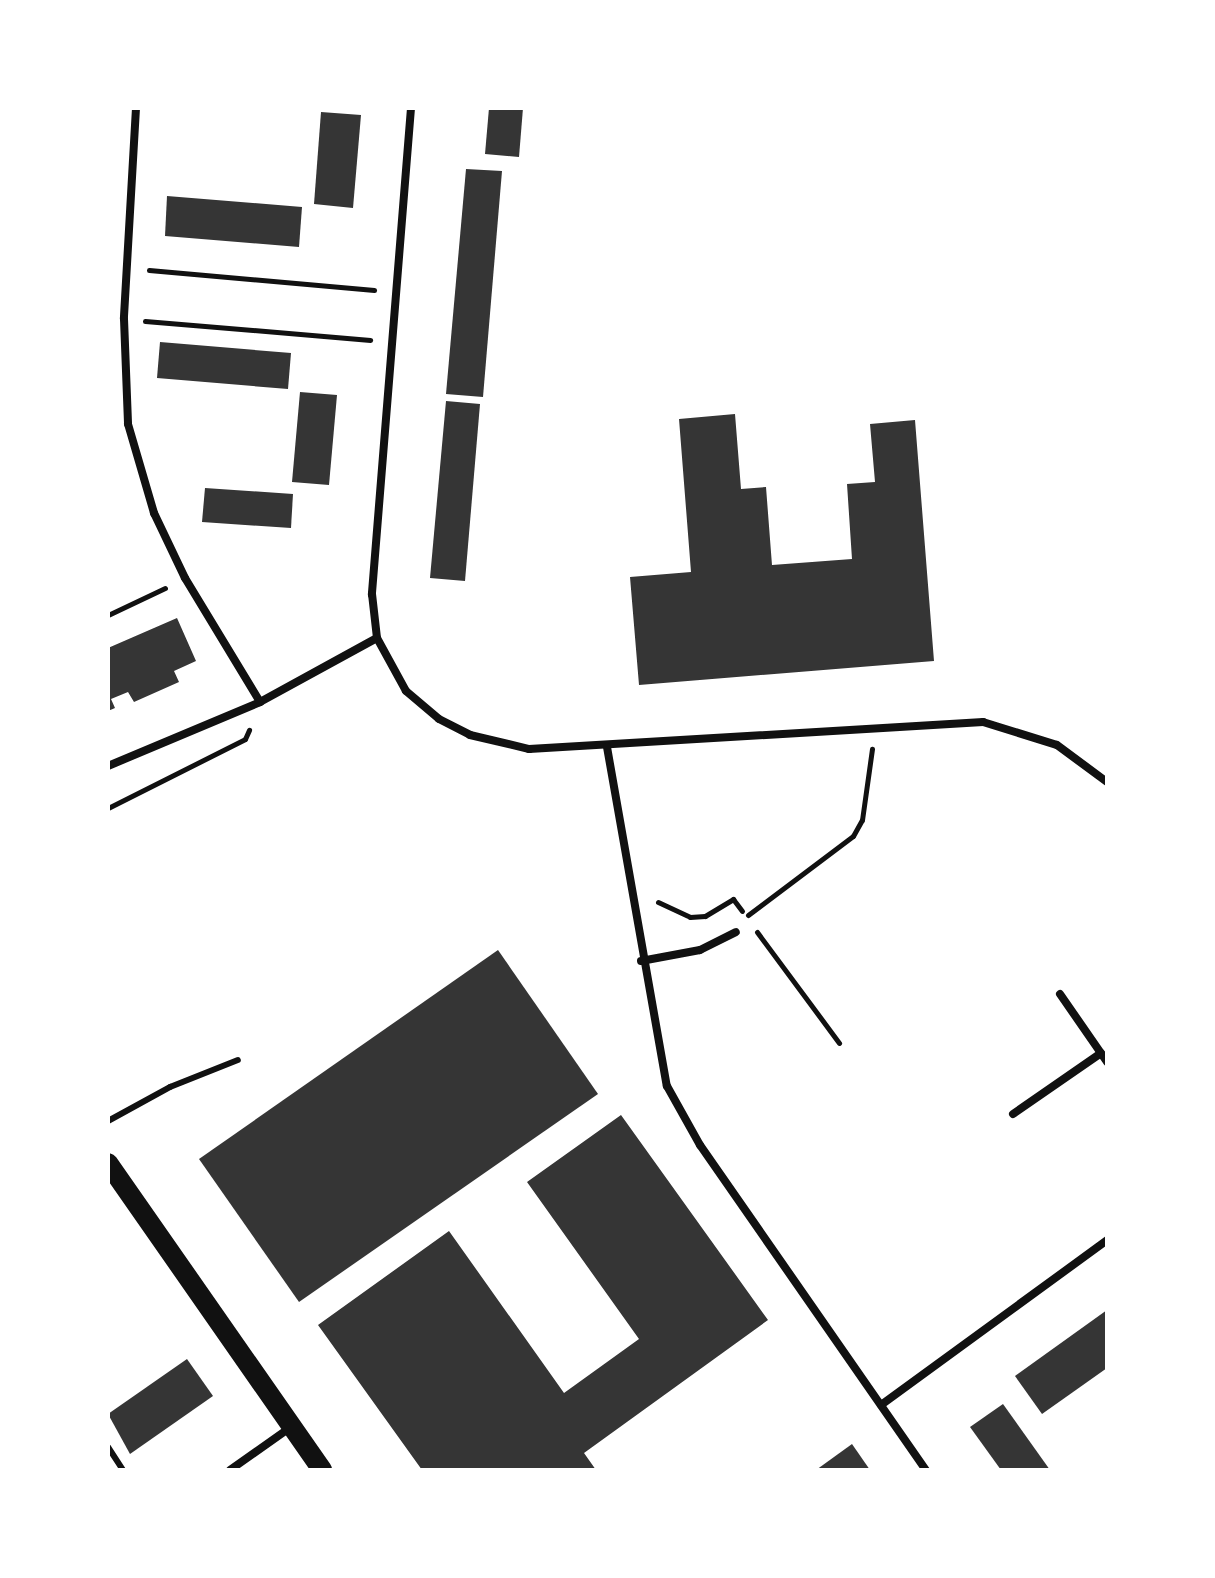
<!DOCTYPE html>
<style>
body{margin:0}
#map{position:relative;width:1215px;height:1578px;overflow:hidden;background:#fff;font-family:Ubuntu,sans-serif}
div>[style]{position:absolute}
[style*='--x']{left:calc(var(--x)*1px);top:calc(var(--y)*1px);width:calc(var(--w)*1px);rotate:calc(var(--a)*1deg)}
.building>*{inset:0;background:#353535}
.path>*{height:5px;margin:-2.5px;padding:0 2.5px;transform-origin:2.5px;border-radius:2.5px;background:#111}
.service>*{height:6px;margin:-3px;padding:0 3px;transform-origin:3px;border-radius:3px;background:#111}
.minor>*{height:8px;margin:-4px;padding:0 4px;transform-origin:4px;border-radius:4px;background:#111}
.primary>*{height:20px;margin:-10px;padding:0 10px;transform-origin:10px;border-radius:10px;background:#111}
span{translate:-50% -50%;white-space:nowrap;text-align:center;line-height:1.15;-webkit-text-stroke:8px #fff;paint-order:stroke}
.frame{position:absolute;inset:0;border:110px solid #fff;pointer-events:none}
</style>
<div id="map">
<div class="building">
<i style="clip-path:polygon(489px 108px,523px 108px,519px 157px,485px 154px)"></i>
<i style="clip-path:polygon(321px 112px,361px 115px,353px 208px,314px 204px)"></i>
<i style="clip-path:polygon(466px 169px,502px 171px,483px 397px,446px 394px)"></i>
<i style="clip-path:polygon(167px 196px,302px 207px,299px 247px,165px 236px)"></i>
<i style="clip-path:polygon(160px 342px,291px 353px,288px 389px,157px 378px)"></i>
<i style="clip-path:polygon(300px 392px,337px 395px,329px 485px,292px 482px)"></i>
<i style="clip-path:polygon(446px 401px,480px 404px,465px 581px,430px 578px)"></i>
<i style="clip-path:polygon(735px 414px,741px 489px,766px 487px,772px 565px,852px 559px,847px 484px,875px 482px,870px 424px,915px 420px,934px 661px,639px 685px,630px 577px,691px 572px,679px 419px)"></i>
<i style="clip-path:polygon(205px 488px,293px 494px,291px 528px,202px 522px)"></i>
<i style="clip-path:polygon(177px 618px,196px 661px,174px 671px,179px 682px,134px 702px,128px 692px,111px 699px,115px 708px,108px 711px,108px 648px)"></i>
<i style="clip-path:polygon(498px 950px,598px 1094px,299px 1302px,199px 1159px)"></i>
<i style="clip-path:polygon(621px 1115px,768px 1320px,584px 1453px,596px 1470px,422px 1470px,318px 1325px,449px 1231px,564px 1393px,639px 1339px,527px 1182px)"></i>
<i style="clip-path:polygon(1107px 1310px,1107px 1368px,1042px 1414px,1015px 1376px)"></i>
<i style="clip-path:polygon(187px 1359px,213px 1396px,130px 1454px,108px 1414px)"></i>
<i style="clip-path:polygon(1003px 1404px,1050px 1470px,1001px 1470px,970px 1427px)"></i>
<i style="clip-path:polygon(852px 1444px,870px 1470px,816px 1470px)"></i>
</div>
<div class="path">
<i style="--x:149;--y:270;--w:226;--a:5.1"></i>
<i style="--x:145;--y:321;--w:226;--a:4.8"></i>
<i style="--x:108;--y:615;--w:63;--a:-25.3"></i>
<i style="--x:108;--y:808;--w:153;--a:-26.7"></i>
<i style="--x:245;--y:739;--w:10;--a:-66"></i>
<i style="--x:658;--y:902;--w:35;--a:25"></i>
<i style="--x:690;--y:917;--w:15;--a:-4"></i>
<i style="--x:705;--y:916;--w:33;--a:-31"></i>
<i style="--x:733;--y:899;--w:15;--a:53"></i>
<i style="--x:748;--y:915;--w:131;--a:-37"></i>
<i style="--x:853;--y:836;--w:18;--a:-61"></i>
<i style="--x:862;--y:820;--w:72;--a:-82"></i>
<i style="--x:757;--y:932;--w:138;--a:53.5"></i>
</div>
<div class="service">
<i style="--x:108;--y:1121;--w:71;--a:-28.7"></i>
<i style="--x:170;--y:1087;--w:73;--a:-21.7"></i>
<i style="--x:108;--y:1447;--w:27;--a:57"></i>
</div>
<div class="minor">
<i style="--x:136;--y:108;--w:211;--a:93.3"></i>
<i style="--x:124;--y:319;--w:105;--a:87.8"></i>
<i style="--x:128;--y:424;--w:93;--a:73.7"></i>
<i style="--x:154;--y:513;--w:72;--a:64.5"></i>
<i style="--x:185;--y:578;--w:145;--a:58.8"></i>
<i style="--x:411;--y:108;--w:488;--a:94.6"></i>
<i style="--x:372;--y:594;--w:44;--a:83.5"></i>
<i style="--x:377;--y:638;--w:60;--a:61.3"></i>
<i style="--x:406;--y:691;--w:43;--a:40.3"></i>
<i style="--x:439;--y:719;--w:35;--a:27"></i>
<i style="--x:470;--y:735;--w:61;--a:13.3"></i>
<i style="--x:529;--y:749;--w:455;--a:-3.4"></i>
<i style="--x:983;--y:722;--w:77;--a:17.3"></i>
<i style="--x:1057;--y:745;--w:62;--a:36.5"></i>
<i style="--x:607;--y:747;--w:344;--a:80"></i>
<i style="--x:667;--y:1086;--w:68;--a:60.8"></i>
<i style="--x:700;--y:1145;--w:396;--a:55.2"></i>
<i style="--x:108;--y:766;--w:165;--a:-22.8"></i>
<i style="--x:260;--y:702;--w:133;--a:-28.7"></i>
<i style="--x:641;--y:961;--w:60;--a:-10.6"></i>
<i style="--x:700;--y:950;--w:40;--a:-26.6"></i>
<i style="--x:1060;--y:994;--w:83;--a:55.3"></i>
<i style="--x:1013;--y:1114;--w:107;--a:-34.7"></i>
<i style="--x:881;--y:1405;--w:280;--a:-36.1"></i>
<i style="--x:230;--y:1470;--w:75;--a:-35.2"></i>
</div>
<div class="primary">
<i style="--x:108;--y:1163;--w:374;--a:55.1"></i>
</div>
<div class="frame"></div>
</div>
